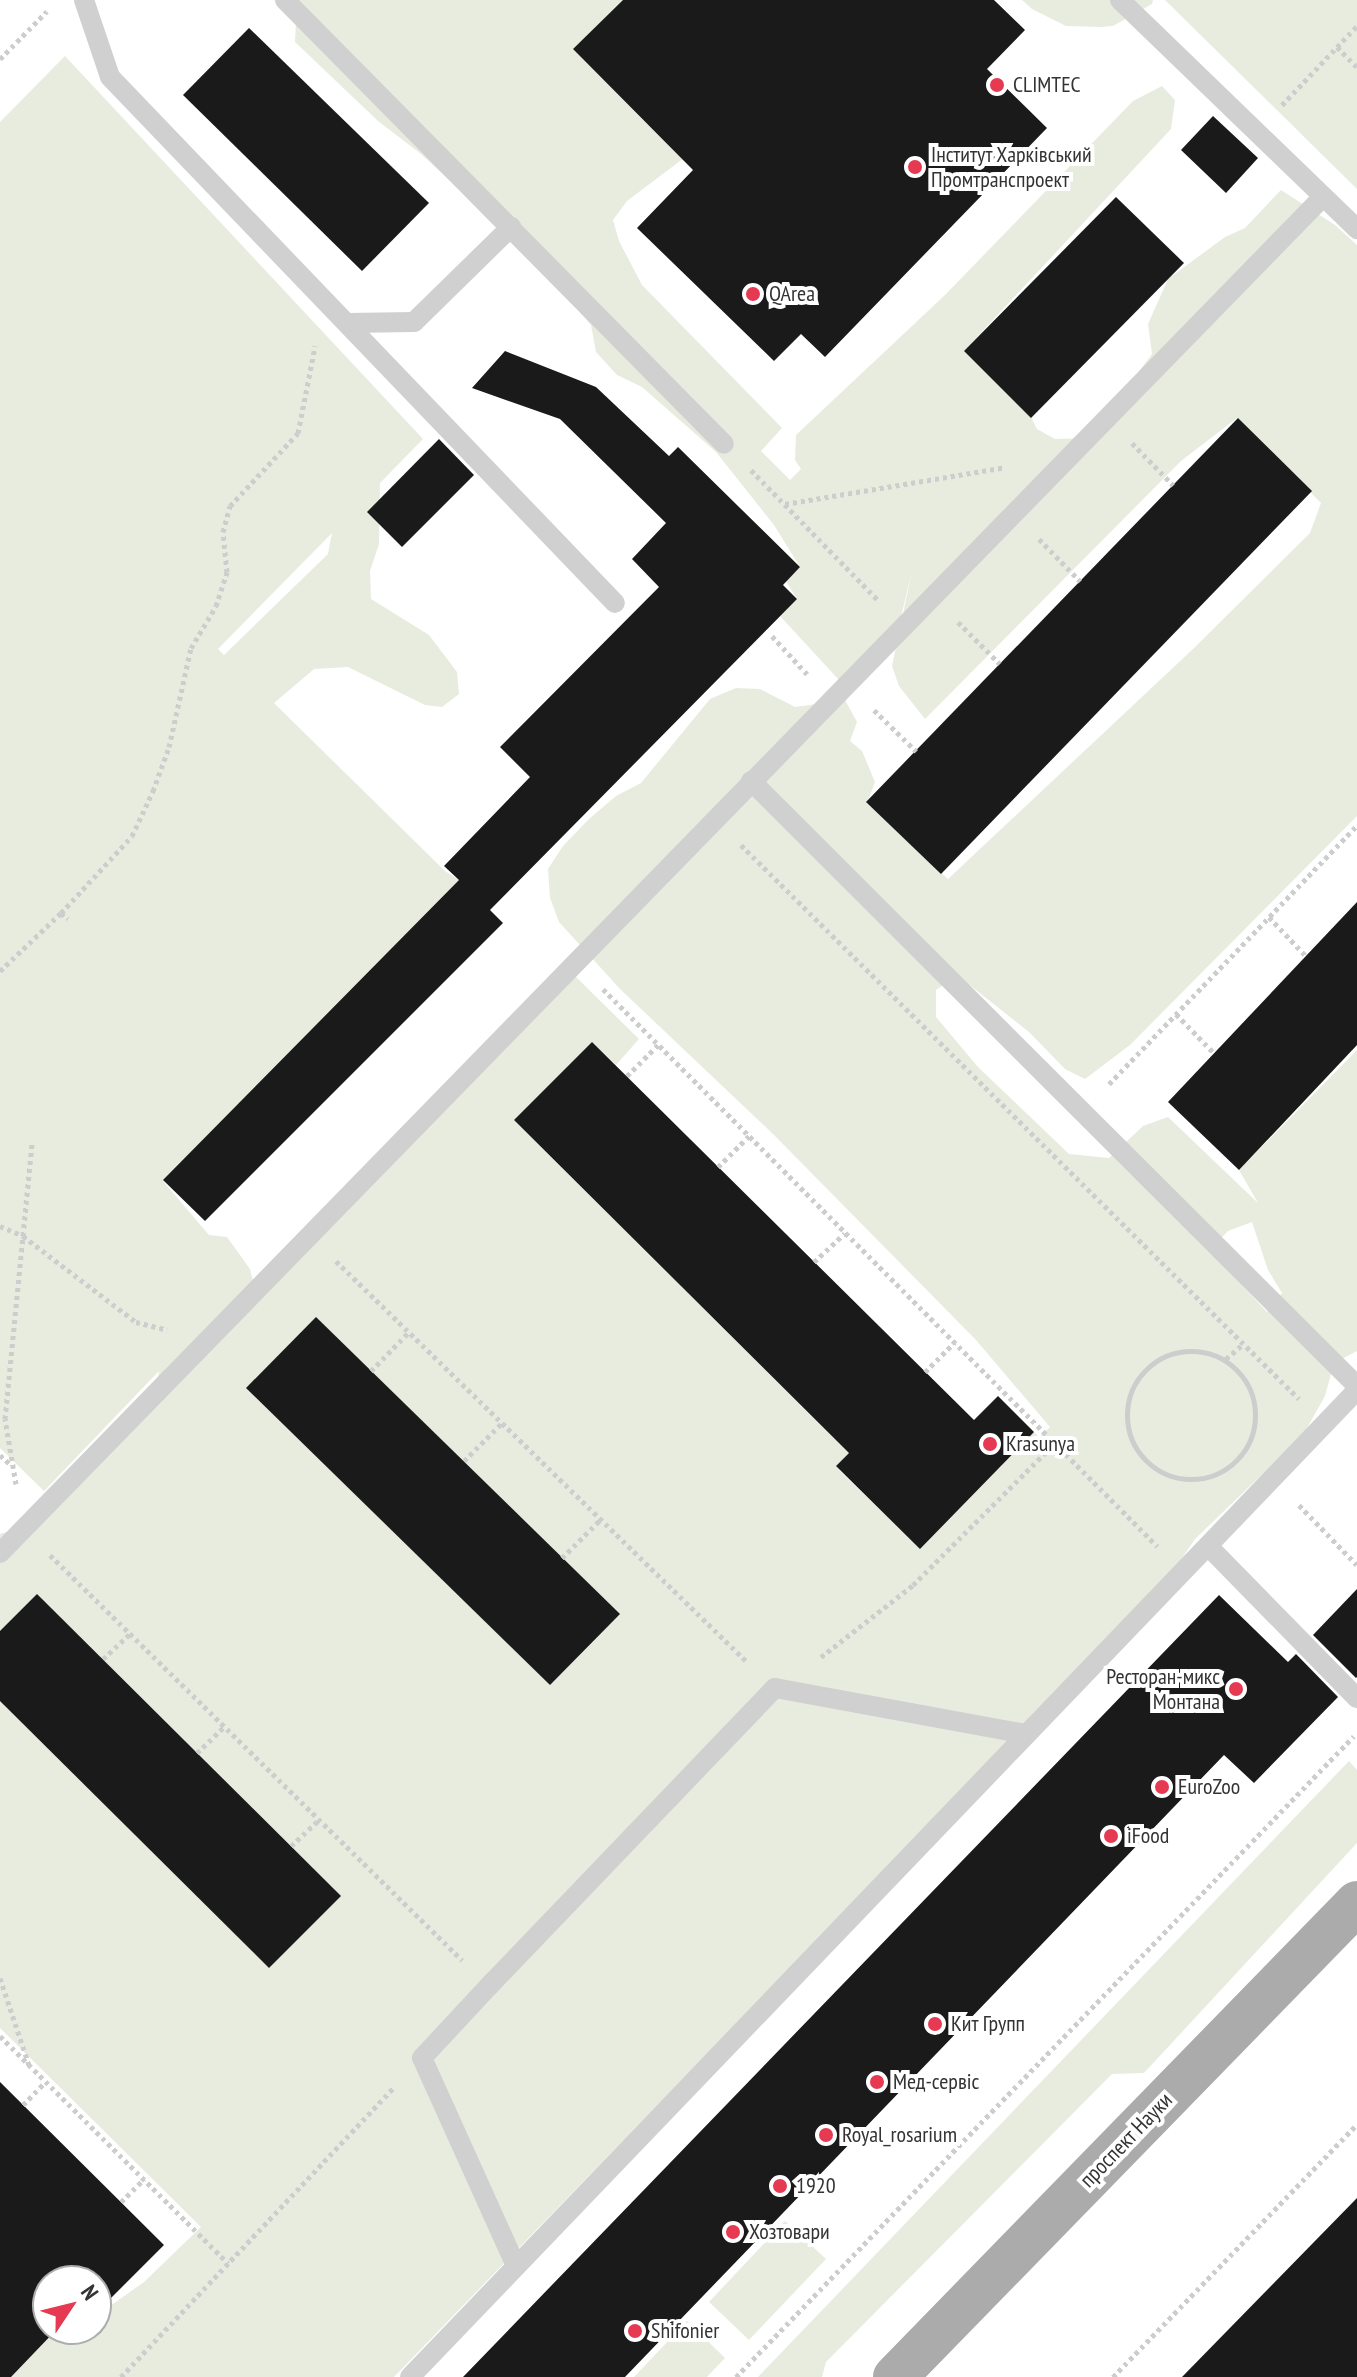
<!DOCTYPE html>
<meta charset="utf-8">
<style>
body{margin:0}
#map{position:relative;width:1357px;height:2377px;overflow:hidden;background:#fff;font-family:"PT Sans Narrow",sans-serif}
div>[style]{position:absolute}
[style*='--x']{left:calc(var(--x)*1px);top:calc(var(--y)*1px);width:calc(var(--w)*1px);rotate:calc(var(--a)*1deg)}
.green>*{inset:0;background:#e7ecdf}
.building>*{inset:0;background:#1a1a1a}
.path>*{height:5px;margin-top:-2.5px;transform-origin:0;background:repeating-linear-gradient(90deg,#cdcdcd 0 4px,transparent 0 8px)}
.path>.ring{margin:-2.5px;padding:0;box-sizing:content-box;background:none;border:5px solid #cdcdcd;border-radius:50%}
.service>*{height:20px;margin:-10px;padding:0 10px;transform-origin:10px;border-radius:10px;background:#d0d0d0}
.primary>*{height:44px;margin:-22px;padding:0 22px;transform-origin:22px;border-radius:22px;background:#ababab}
.dots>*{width:22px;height:22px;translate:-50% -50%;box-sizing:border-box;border:4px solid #fff;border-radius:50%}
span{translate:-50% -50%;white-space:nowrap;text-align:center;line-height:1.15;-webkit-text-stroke:8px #fff;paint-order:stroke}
.poi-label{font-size:22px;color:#333}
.left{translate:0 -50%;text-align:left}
.right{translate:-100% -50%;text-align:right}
.street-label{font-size:22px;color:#333}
.north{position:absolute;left:32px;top:2265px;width:80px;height:80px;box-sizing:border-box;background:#fff;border:2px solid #adadad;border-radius:50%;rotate:55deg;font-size:22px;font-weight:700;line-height:32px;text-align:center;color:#333}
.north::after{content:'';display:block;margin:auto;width:28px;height:36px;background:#e53a52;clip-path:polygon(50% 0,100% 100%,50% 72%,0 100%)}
</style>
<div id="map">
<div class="green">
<i style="clip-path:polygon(evenodd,297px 0,623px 0,573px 49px,647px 124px,692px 152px,627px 201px,613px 220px,619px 241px,642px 285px,782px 428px,761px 451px,790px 480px,801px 469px,795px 460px,796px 435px,945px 295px,1133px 101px,1162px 86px,1175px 100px,1171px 129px,964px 351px,1031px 417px,1037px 429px,1055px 439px,1089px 438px,1152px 354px,1148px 324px,1168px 279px,1225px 237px,1245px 228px,1281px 190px,1335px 225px,1357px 245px,1357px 816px,1130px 1045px,1085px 1079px,1065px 1069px,1029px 1032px,957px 975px,936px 990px,936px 1017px,978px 1067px,1069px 1154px,1109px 1158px,1143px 1126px,1168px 1117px,1258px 1203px,1239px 1170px,1357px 1050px,1357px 1351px,1334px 1363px,1325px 1396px,1303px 1435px,1195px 1539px,1172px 1573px,394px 2377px,1px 2377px,0 2230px,48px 2281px,48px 2329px,96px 2329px,96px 2316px,144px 2282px,201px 2227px,0 2028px,0 1534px,10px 1531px,157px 1384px,159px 1371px,44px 1491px,0 1448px,0 122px,65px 56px,423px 439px,380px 483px,379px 544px,370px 571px,371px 599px,429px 635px,457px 672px,459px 694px,442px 707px,425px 705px,348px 667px,314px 669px,274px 703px,445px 871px,459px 880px,163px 1181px,209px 1235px,227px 1237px,250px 1269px,258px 1301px,575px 976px,639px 1039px,616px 1065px,592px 1042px,514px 1120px,849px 1453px,838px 1464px,840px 1471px,920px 1548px,1034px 1432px,1039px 1437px,1050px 1427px,976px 1340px,773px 1134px,620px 989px,559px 922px,550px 898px,548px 869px,563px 846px,589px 819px,616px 796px,641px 783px,710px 699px,736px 688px,760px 689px,795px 707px,845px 700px,857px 722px,850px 741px,862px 751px,875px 782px,867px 803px,948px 879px,1193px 649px,1310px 533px,1321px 503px,1237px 418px,1181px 461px,925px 719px,899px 686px,892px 666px,912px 571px,900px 621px,839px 680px,780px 616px,797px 599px,786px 581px,800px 567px,774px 525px,716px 452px,642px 387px,617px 375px,596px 352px,591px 325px,530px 255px,421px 154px,378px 121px,295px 42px,297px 0,332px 533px,328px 554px,224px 655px,218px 649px,332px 533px,297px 0,1252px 1222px,1268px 1270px,1282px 1293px,1267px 1312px,1209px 1250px,1228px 1231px,1252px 1222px)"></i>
<i style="clip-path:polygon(1022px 0,1153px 0,1152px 4px,1113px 26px,1100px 27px,1066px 26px,1032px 9px)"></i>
<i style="clip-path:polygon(1165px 0,1357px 0,1357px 189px)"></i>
<i style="clip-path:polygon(1349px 1761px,1357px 1770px,1357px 1843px,1144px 2073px,1112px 2074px,826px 2362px,822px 2377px,758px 2377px)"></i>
<i style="clip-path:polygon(785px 2221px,826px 2259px,749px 2340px,709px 2302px)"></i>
<i style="clip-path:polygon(687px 2321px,725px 2358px,707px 2377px,634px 2377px)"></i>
</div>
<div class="building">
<i style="clip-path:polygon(623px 0,994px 0,1025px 30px,987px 69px,1047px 128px,825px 357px,801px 334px,774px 361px,637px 228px,693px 170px,573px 49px)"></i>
<i style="clip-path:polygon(249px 28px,429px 203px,362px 271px,183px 95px)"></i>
<i style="clip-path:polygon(1213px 116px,1258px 158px,1226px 193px,1181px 150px)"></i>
<i style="clip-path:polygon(1116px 197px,1184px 263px,1031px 418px,964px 351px)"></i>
<i style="clip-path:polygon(505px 351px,596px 387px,669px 456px,678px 447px,800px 567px,783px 585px,797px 599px,490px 910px,503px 923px,205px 1221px,163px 1180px,459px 880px,444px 866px,530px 777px,500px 747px,659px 587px,632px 559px,666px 523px,560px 419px,472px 388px)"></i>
<i style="clip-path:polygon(1238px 418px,1312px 491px,941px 874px,866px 802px)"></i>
<i style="clip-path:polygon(439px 439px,474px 475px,402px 547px,367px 512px)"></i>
<i style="clip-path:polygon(1357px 902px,1357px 1045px,1239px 1170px,1168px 1102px)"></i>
<i style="clip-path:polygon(592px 1042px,974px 1420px,998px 1396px,1034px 1432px,920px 1549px,836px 1466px,849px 1453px,514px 1120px)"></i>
<i style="clip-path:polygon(316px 1317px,620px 1614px,550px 1685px,246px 1388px)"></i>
<i style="clip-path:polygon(1357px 1589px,1357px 1677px,1356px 1678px,1313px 1635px)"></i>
<i style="clip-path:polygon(37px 1594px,341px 1896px,269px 1968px,0 1701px,0 1631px)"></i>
<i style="clip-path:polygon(1219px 1595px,1288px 1662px,1296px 1654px,1338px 1697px,1254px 1783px,1224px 1755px,625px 2377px,463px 2377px)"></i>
<i style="clip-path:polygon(0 2082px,164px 2245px,96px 2313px,96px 2281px,48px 2281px,48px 2329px,57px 2329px,11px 2377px,0 2377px)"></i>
<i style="clip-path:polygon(1357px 2198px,1357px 2377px,1182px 2377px)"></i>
</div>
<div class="path">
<i style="--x:1337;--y:47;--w:28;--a:45"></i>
<i style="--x:0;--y:59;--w:67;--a:-45.6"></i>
<i style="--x:1282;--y:105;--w:109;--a:-46.5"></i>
<i style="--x:1132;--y:443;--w:59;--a:45.7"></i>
<i style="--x:751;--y:470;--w:182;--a:45.7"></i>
<i style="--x:785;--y:504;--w:223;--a:-9.5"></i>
<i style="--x:1039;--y:539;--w:59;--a:45.7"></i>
<i style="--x:958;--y:622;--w:59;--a:45"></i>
<i style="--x:772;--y:636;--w:52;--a:47.4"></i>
<i style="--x:874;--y:710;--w:59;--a:44.3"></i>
<i style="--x:741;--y:845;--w:786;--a:44.79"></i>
<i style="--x:61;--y:913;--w:105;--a:-47.3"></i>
<i style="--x:132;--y:836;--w:50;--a:-65"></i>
<i style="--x:153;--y:791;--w:47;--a:-70"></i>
<i style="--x:169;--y:747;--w:101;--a:-77.5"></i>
<i style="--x:191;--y:648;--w:49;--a:-59.2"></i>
<i style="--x:216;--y:606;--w:36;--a:-72"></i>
<i style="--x:227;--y:572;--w:40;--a:-95.7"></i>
<i style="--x:223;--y:532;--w:27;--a:-75"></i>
<i style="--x:230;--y:506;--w:100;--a:-47"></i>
<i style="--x:298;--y:433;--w:89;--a:-78.9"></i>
<i style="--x:1269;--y:917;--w:54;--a:46.5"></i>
<i style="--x:0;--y:971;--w:84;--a:-43.6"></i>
<i style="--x:61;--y:913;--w:9;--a:41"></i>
<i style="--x:603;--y:989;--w:786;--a:45.15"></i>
<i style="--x:1176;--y:1014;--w:54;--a:45.7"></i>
<i style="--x:627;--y:1076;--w:44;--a:-45"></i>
<i style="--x:1109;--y:1084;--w:359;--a:-46.2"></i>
<i style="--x:718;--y:1167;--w:44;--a:-45"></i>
<i style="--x:0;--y:1226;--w:25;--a:23"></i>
<i style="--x:23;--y:1236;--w:142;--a:37.3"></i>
<i style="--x:136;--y:1322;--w:32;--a:14"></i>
<i style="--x:336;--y:1261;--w:574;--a:44.29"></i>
<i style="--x:814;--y:1262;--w:42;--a:-43.1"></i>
<i class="ring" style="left:1127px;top:1351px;width:123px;height:123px"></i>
<i style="--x:1226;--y:1359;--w:21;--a:-41"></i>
<i style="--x:371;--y:1371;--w:54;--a:-45.7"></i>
<i style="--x:925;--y:1372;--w:42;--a:-45"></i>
<i style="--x:0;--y:1455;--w:15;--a:42"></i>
<i style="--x:464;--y:1461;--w:54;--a:-45"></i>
<i style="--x:16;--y:1484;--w:66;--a:-99.6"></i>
<i style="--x:5;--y:1419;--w:276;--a:-84.4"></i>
<i style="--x:1299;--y:1505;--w:83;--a:46"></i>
<i style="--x:50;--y:1555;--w:578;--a:44.51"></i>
<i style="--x:562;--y:1558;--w:55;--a:-45"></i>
<i style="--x:821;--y:1657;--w:117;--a:-38"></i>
<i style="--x:913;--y:1585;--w:201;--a:-45"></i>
<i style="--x:103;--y:1659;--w:37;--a:-43"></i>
<i style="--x:197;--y:1753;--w:37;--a:-44"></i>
<i style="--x:291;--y:1846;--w:38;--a:-43"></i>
<i style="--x:0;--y:1978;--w:92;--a:71.6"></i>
<i style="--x:0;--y:2036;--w:322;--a:44.9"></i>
<i style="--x:23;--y:2105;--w:32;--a:-46"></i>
<i style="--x:121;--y:2202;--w:33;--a:-45"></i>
<i style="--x:121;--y:2377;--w:397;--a:-46.7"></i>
<i style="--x:736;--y:2377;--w:890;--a:-46.05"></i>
<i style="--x:1113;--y:2377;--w:351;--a:-46"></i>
</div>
<div class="service">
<i style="--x:84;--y:0;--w:81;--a:71.3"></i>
<i style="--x:110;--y:77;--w:729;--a:46.17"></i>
<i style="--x:285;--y:0;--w:624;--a:45.32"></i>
<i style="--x:1120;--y:0;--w:330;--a:44"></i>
<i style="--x:347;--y:323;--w:67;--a:-0.9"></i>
<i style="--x:414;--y:322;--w:136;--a:-44.4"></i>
<i style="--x:751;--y:781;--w:856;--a:44.95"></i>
<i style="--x:1208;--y:1546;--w:213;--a:45.6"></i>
<i style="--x:0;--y:1553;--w:1894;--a:-45.71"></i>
<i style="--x:516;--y:2266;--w:228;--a:-114.3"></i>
<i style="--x:422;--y:2058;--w:98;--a:-47.1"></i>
<i style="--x:489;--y:1986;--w:413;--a:-46.2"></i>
<i style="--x:775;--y:1688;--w:255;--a:10.4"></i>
<i style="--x:410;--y:2377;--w:1368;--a:-46.18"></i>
</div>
<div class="primary">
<i style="--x:895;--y:2377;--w:662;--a:-45.73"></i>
</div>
<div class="dots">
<i style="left:997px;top:85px;background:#e53a52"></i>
<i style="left:915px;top:167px;background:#e53a52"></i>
<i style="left:753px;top:294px;background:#e53a52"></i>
<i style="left:990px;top:1444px;background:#e53a52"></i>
<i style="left:1236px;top:1689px;background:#e53a52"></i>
<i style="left:1162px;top:1787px;background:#e53a52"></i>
<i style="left:1111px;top:1836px;background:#e53a52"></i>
<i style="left:935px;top:2024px;background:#e53a52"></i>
<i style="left:877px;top:2082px;background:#e53a52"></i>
<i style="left:826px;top:2135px;background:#e53a52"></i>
<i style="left:780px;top:2186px;background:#e53a52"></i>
<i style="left:733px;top:2232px;background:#e53a52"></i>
<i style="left:635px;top:2331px;background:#e53a52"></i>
</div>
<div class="poi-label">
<span class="left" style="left:1013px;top:85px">CLIMTEC</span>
<span class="left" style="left:931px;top:167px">Інститут Харківський<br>Промтранспроект</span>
<span class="left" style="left:769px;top:294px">QArea</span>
<span class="left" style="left:1006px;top:1444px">Krasunya</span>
<span class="right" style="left:1220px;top:1689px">Ресторан-микс<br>Монтана</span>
<span class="left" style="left:1178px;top:1787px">EuroZoo</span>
<span class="left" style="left:1127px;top:1836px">iFood</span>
<span class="left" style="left:951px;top:2024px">Кит Групп</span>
<span class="left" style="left:893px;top:2082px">Мед-сервіс</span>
<span class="left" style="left:842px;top:2135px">Royal_rosarium</span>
<span class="left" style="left:796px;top:2186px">1920</span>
<span class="left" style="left:749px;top:2232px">Хозтовари</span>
<span class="left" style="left:651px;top:2331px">Shifonier</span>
</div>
<div class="street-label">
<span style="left:1126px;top:2140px;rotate:-46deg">проспект Науки</span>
</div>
<div class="north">N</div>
</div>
